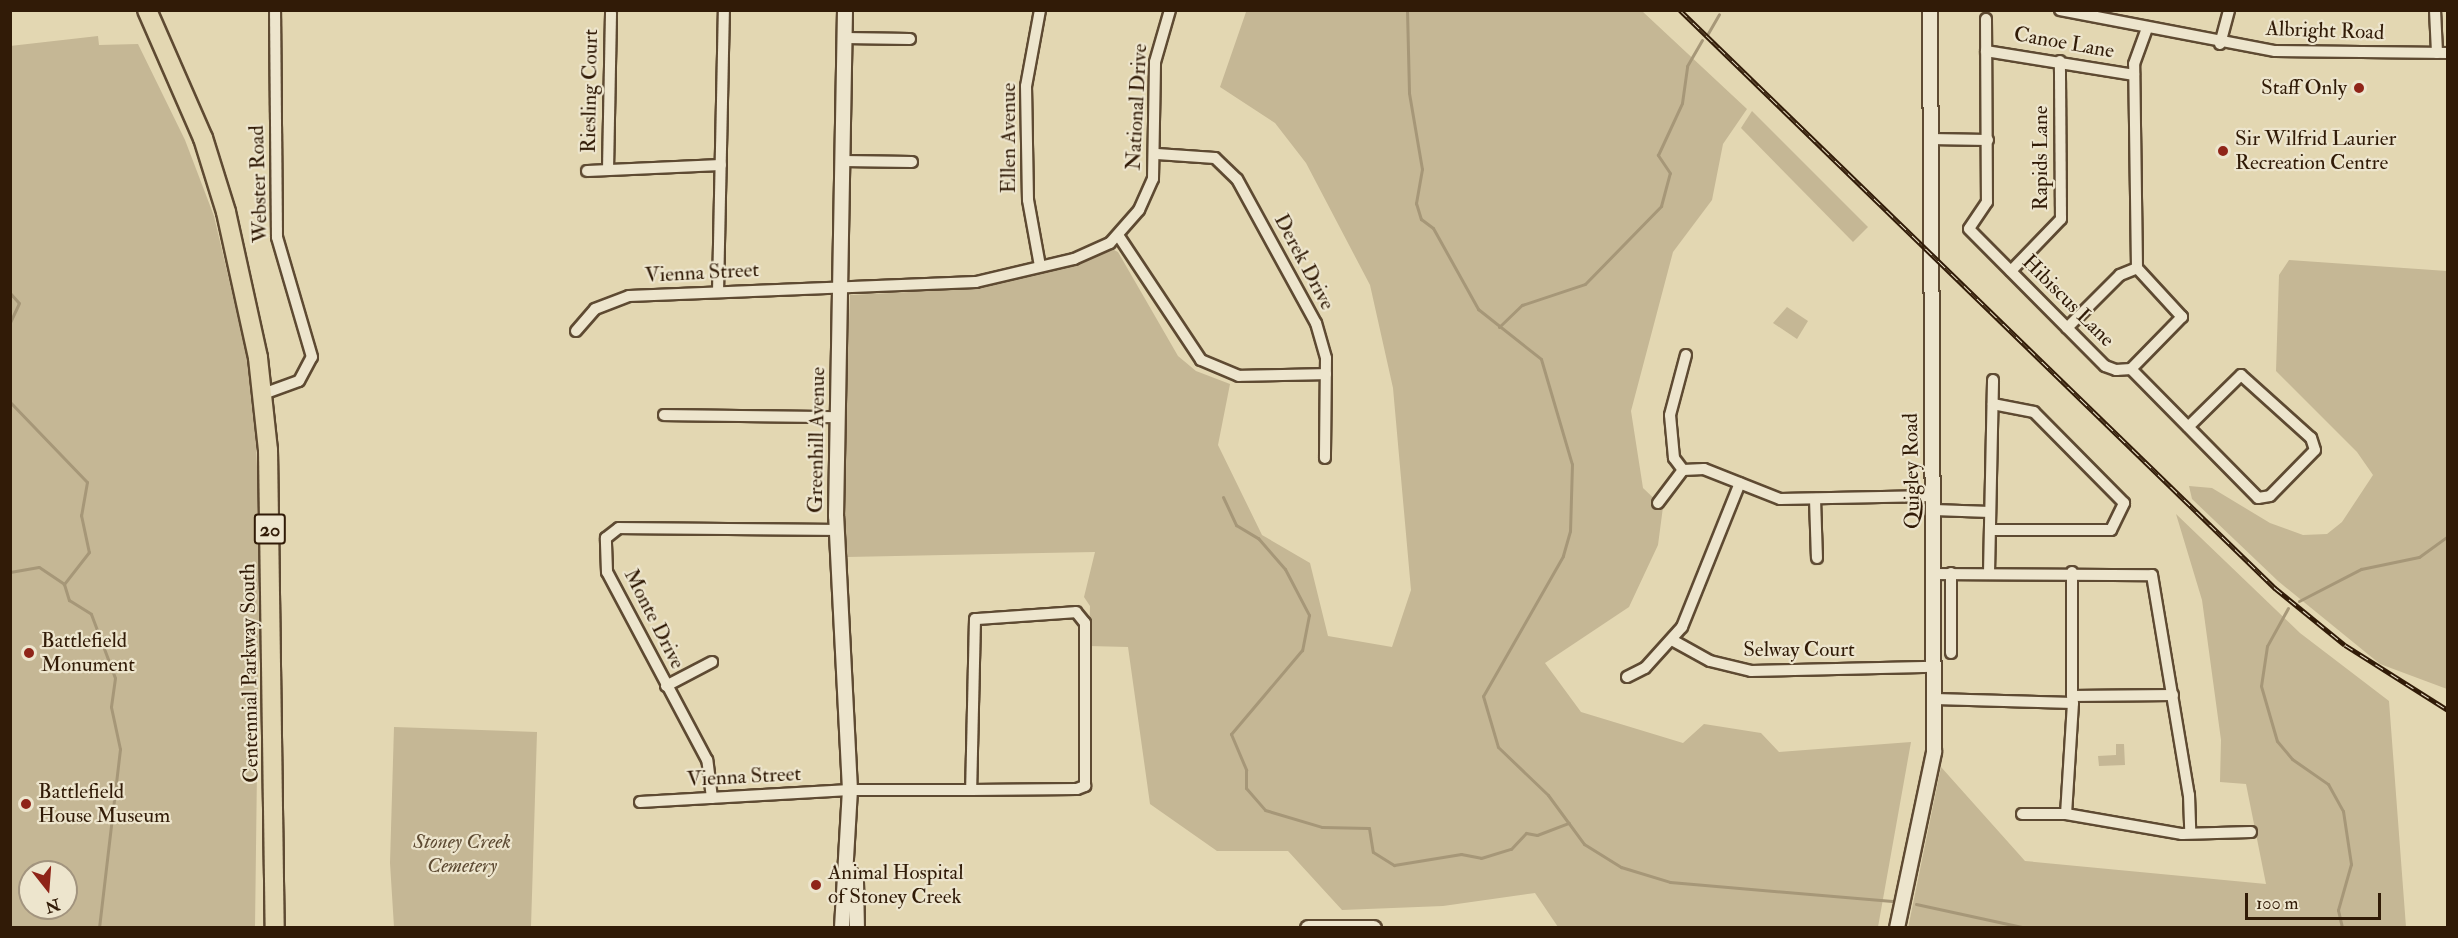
<!DOCTYPE html>
<style>
body{margin:0}
#map{position:relative;width:2458px;height:938px;overflow:hidden;background:#e3d7b2;font-family:"IM FELL Double Pica",serif}
div>[style]{position:absolute}
[style*='--x']{left:calc(var(--x)*1px);top:calc(var(--y)*1px);width:calc(var(--w)*1px);rotate:calc(var(--a)*1deg)}
.green>*{inset:0;background:#c5b795}
.stream>*{height:3px;margin:-1.5px;padding:0 1.5px;transform-origin:1.5px;border-radius:1.5px;background:#a69778}
.roads{filter:drop-shadow(2px 0 #5e4a32) drop-shadow(-2px 0 #5e4a32) drop-shadow(0 2px #5e4a32) drop-shadow(0 -2px #5e4a32)}
.minor>*{height:10px;margin:-5px;padding:0 5px;transform-origin:5px;border-radius:5px;background:#ede5cd}
.tertiary>*{height:14px;margin:-7px;padding:0 7px;transform-origin:7px;border-radius:7px;background:#ede5cd}
.secondary>*{height:15px;margin:-7.5px;padding:0 7.5px;transform-origin:7.5px;border-radius:7.5px;background:#ede5cd}
.primary>*{height:18px;margin:-9px;padding:0 9px;transform-origin:9px;border-radius:9px;background:#e3d7b2}
.rail>*{height:5px;margin-top:-2.5px;transform-origin:0;background:repeating-linear-gradient(90deg,#ede5cd 0 9px,#311b07 0 18px);box-sizing:border-box;border-block:2px solid #311b07}
.dots>*{width:16px;height:16px;translate:-50% -50%;box-sizing:border-box;border:3px solid #ede5cd;border-radius:50%}
span{translate:-50% -50%;white-space:nowrap;text-align:center;line-height:1.15;-webkit-text-stroke:4.5px #ede5cd;paint-order:stroke}
.shield-label span{padding:2px 4px;background:#ede5cd;border:2px solid;border-radius:4px;-webkit-text-stroke-width:0}
.shield-label{font-size:20px;color:#311b07;font-weight:700}
.street-label{font-size:21px;color:#311b07}
.poi-label{font-size:21px;color:#311b07}
.right{translate:-100% -50%;text-align:right}
.left{translate:0 -50%;text-align:left}
.park-label{font-size:21px;color:#5d4a32;font-style:italic}
.frame{position:absolute;inset:0;border:12px solid #311b07;pointer-events:none}
.north{position:absolute;left:18px;top:860px;width:60px;height:60px;box-sizing:border-box;background:#ede5cd;border:2px solid #a2947e;border-radius:50%;rotate:163deg;font-size:16px;font-weight:700;line-height:24px;text-align:center;color:#311b07}
.north::after{content:'';display:block;margin:auto;width:21px;height:27px;background:#8f2418;clip-path:polygon(50% 0,100% 100%,50% 72%,0 100%)}
.scale{position:absolute;left:2245px;top:893px;width:136px;height:27px;box-sizing:border-box;border:3px solid #311b07;border-top:0;padding-left:8px;font-size:18px;line-height:21px;white-space:nowrap;color:#311b07;-webkit-text-stroke:4px #ede5cd;paint-order:stroke}
</style>
<div id="map">
<div class="green">
<i style="clip-path:polygon(1642px 11px,1747px 109px,1723px 144px,1712px 200px,1673px 252px,1631px 411px,1643px 488px,1663px 507px,1658px 545px,1629px 607px,1545px 663px,1581px 712px,1683px 743px,1704px 724px,1761px 733px,1779px 752px,1911px 742px,1878px 927px,1558px 927px,1535px 893px,1443px 906px,1342px 910px,1288px 851px,1217px 851px,1150px 804px,1128px 647px,1089px 646px,1090px 606px,1084px 597px,1095px 552px,847px 557px,842px 519px,850px 295px,968px 289px,1085px 257px,1106px 246px,1118px 252px,1178px 356px,1196px 371px,1230px 384px,1218px 445px,1262px 535px,1310px 563px,1328px 636px,1392px 647px,1411px 590px,1393px 388px,1370px 285px,1306px 163px,1275px 123px,1220px 87px,1246px 12px)"></i>
<i style="clip-path:polygon(evenodd,98px 36px,99px 45px,138px 44px,185px 140px,214px 216px,245px 348px,254px 400px,260px 533px,255px 927px,11px 927px,10px 46px,98px 36px,30px 872px,66px 872px,66px 908px,30px 908px,30px 872px)"></i>
<i style="clip-path:polygon(1752px 111px,1868px 227px,1853px 242px,1741px 128px)"></i>
<i style="clip-path:polygon(2289px 260px,2447px 271px,2447px 689px,2380px 664px,2278px 581px,2192px 499px,2189px 486px,2212px 488px,2270px 523px,2303px 535px,2327px 534px,2342px 522px,2373px 475px,2357px 452px,2276px 371px,2279px 275px)"></i>
<i style="clip-path:polygon(1787px 307px,1808px 321px,1797px 339px,1773px 323px)"></i>
<i style="clip-path:polygon(2176px 514px,2300px 633px,2389px 701px,2406px 927px,1908px 928px,1941px 767px,2025px 861px,2266px 884px,2246px 784px,2220px 782px,2221px 740px,2202px 600px)"></i>
<i style="clip-path:polygon(394px 727px,537px 732px,531px 927px,394px 927px,390px 863px)"></i>
<i style="clip-path:polygon(2116px 744px,2124px 744px,2125px 765px,2099px 766px,2098px 756px,2116px 755px)"></i>
</div>
<div class="stream">
<i style="--x:1407;--y:10;--w:83;--a:88.6"></i>
<i style="--x:1409;--y:93;--w:77;--a:80.3"></i>
<i style="--x:1422;--y:169;--w:35;--a:100"></i>
<i style="--x:1416;--y:203;--w:17;--a:73"></i>
<i style="--x:1421;--y:219;--w:15;--a:37"></i>
<i style="--x:1433;--y:228;--w:93;--a:60.9"></i>
<i style="--x:1478;--y:309;--w:80;--a:38.4"></i>
<i style="--x:1541;--y:359;--w:109;--a:73.6"></i>
<i style="--x:1572;--y:464;--w:67;--a:91.7"></i>
<i style="--x:1570;--y:531;--w:26;--a:106"></i>
<i style="--x:1563;--y:556;--w:161;--a:119.7"></i>
<i style="--x:1483;--y:696;--w:53;--a:73.6"></i>
<i style="--x:1498;--y:747;--w:69;--a:43.8"></i>
<i style="--x:1548;--y:795;--w:61;--a:53.7"></i>
<i style="--x:1584;--y:844;--w:44;--a:31.9"></i>
<i style="--x:1621;--y:867;--w:51;--a:17"></i>
<i style="--x:1670;--y:882;--w:223;--a:4.9"></i>
<i style="--x:1707;--y:35;--w:24;--a:-60"></i>
<i style="--x:10;--y:293;--w:13;--a:48"></i>
<i style="--x:19;--y:303;--w:21;--a:115"></i>
<i style="--x:1499;--y:327;--w:32;--a:-44"></i>
<i style="--x:1522;--y:305;--w:66;--a:-18.4"></i>
<i style="--x:1585;--y:284;--w:109;--a:-45.7"></i>
<i style="--x:1661;--y:206;--w:34;--a:-75"></i>
<i style="--x:1670;--y:173;--w:22;--a:-124"></i>
<i style="--x:1658;--y:155;--w:57;--a:-65.2"></i>
<i style="--x:1682;--y:103;--w:37;--a:-82"></i>
<i style="--x:1687;--y:66;--w:30;--a:-60"></i>
<i style="--x:10;--y:352;--w:19;--a:90"></i>
<i style="--x:10;--y:402;--w:111;--a:46.1"></i>
<i style="--x:87;--y:482;--w:34;--a:100"></i>
<i style="--x:81;--y:515;--w:38;--a:78"></i>
<i style="--x:89;--y:552;--w:41;--a:128"></i>
<i style="--x:64;--y:584;--w:17;--a:73"></i>
<i style="--x:69;--y:600;--w:26;--a:32"></i>
<i style="--x:91;--y:614;--w:68;--a:69.4"></i>
<i style="--x:115;--y:678;--w:29;--a:98"></i>
<i style="--x:111;--y:707;--w:43;--a:77.9"></i>
<i style="--x:120;--y:749;--w:180;--a:96.7"></i>
<i style="--x:1223;--y:497;--w:31;--a:65"></i>
<i style="--x:1236;--y:525;--w:26;--a:31"></i>
<i style="--x:1258;--y:538;--w:41;--a:48.9"></i>
<i style="--x:1285;--y:569;--w:52;--a:62.4"></i>
<i style="--x:1309;--y:615;--w:36;--a:101"></i>
<i style="--x:1302;--y:650;--w:110;--a:130.2"></i>
<i style="--x:1231;--y:734;--w:39;--a:67"></i>
<i style="--x:1246;--y:770;--w:18;--a:90"></i>
<i style="--x:1246;--y:788;--w:29;--a:49"></i>
<i style="--x:1265;--y:810;--w:59;--a:16.6"></i>
<i style="--x:1322;--y:827;--w:47;--a:1.2"></i>
<i style="--x:1369;--y:828;--w:24;--a:81"></i>
<i style="--x:1373;--y:852;--w:25;--a:32"></i>
<i style="--x:1394;--y:865;--w:68;--a:-9.3"></i>
<i style="--x:1461;--y:854;--w:20;--a:11"></i>
<i style="--x:1481;--y:858;--w:31;--a:-17"></i>
<i style="--x:1511;--y:849;--w:22;--a:-47"></i>
<i style="--x:1526;--y:833;--w:11;--a:10"></i>
<i style="--x:1537;--y:835;--w:34;--a:-21"></i>
<i style="--x:10;--y:572;--w:29;--a:-10"></i>
<i style="--x:39;--y:567;--w:30;--a:34"></i>
<i style="--x:2299;--y:601;--w:70;--a:-27.3"></i>
<i style="--x:2361;--y:569;--w:59;--a:-11.7"></i>
<i style="--x:2419;--y:557;--w:36;--a:-36"></i>
<i style="--x:2288;--y:608;--w:43;--a:118.9"></i>
<i style="--x:2267;--y:646;--w:40;--a:98.5"></i>
<i style="--x:2261;--y:686;--w:57;--a:73.8"></i>
<i style="--x:2277;--y:741;--w:23;--a:50"></i>
<i style="--x:2292;--y:759;--w:44;--a:34.8"></i>
<i style="--x:2328;--y:784;--w:31;--a:61"></i>
<i style="--x:2343;--y:811;--w:54;--a:81.4"></i>
<i style="--x:2351;--y:864;--w:48;--a:105.8"></i>
<i style="--x:2338;--y:910;--w:18;--a:77"></i>
<i style="--x:1916;--y:904;--w:113;--a:12.3"></i>
</div>
<div class="roads">
<div class="minor">
<i style="--x:1040;--y:10;--w:77;--a:100.4"></i>
<i style="--x:1026;--y:86;--w:114;--a:89"></i>
<i style="--x:1028;--y:200;--w:67;--a:79.7"></i>
<i style="--x:2060;--y:10;--w:219;--a:10.8"></i>
<i style="--x:2275;--y:51;--w:173;--a:0.7"></i>
<i style="--x:2435;--y:10;--w:43;--a:87.3"></i>
<i style="--x:1986;--y:19;--w:183;--a:89.7"></i>
<i style="--x:1987;--y:202;--w:32;--a:124"></i>
<i style="--x:1969;--y:229;--w:193;--a:45.2"></i>
<i style="--x:2105;--y:366;--w:12;--a:20"></i>
<i style="--x:2116;--y:370;--w:15;--a:-4"></i>
<i style="--x:2131;--y:369;--w:73;--a:-45.6"></i>
<i style="--x:2182;--y:317;--w:67;--a:-132.6"></i>
<i style="--x:2137;--y:268;--w:204;--a:-90.8"></i>
<i style="--x:2134;--y:64;--w:38;--a:-70"></i>
<i style="--x:845;--y:38;--w:65;--a:0.9"></i>
<i style="--x:2220;--y:44;--w:35;--a:-75"></i>
<i style="--x:1986;--y:51;--w:150;--a:9.2"></i>
<i style="--x:1930;--y:139;--w:58;--a:1"></i>
<i style="--x:1157;--y:154;--w:58;--a:3.9"></i>
<i style="--x:1215;--y:158;--w:30;--a:44"></i>
<i style="--x:1237;--y:179;--w:164;--a:61.3"></i>
<i style="--x:1316;--y:323;--w:36;--a:74"></i>
<i style="--x:1326;--y:358;--w:100;--a:90.6"></i>
<i style="--x:843;--y:161;--w:69;--a:0.8"></i>
<i style="--x:608;--y:170;--w:157;--a:-88.9"></i>
<i style="--x:587;--y:171;--w:134;--a:-2.6"></i>
<i style="--x:1118;--y:235;--w:150;--a:56.4"></i>
<i style="--x:1201;--y:360;--w:41;--a:22.8"></i>
<i style="--x:1239;--y:376;--w:87;--a:-1.3"></i>
<i style="--x:2011;--y:271;--w:72;--a:-46.1"></i>
<i style="--x:2061;--y:219;--w:158;--a:-90.4"></i>
<i style="--x:718;--y:292;--w:282;--a:-88.8"></i>
<i style="--x:2067;--y:328;--w:75;--a:-45"></i>
<i style="--x:2120;--y:275;--w:18;--a:-22"></i>
<i style="--x:576;--y:331;--w:29;--a:-49"></i>
<i style="--x:595;--y:309;--w:36;--a:-21"></i>
<i style="--x:629;--y:296;--w:347;--a:-2.3"></i>
<i style="--x:976;--y:282;--w:101;--a:-13.2"></i>
<i style="--x:1074;--y:259;--w:39;--a:-24"></i>
<i style="--x:1110;--y:243;--w:44;--a:-48.7"></i>
<i style="--x:1139;--y:210;--w:34;--a:-66"></i>
<i style="--x:1153;--y:179;--w:117;--a:-89"></i>
<i style="--x:1155;--y:62;--w:54;--a:-73.9"></i>
<i style="--x:2131;--y:369;--w:181;--a:45.4"></i>
<i style="--x:2258;--y:498;--w:12;--a:-9"></i>
<i style="--x:2270;--y:496;--w:64;--a:-45.6"></i>
<i style="--x:2315;--y:450;--w:13;--a:-108"></i>
<i style="--x:2311;--y:438;--w:94;--a:-138"></i>
<i style="--x:2241;--y:375;--w:74;--a:135.5"></i>
<i style="--x:263;--y:394;--w:38;--a:-20"></i>
<i style="--x:299;--y:381;--w:27;--a:-62"></i>
<i style="--x:312;--y:357;--w:125;--a:-106.3"></i>
<i style="--x:277;--y:237;--w:227;--a:-90.5"></i>
<i style="--x:664;--y:415;--w:173;--a:0.7"></i>
<i style="--x:1683;--y:470;--w:21;--a:-3"></i>
<i style="--x:1704;--y:469;--w:82;--a:21.5"></i>
<i style="--x:1780;--y:499;--w:153;--a:-1.1"></i>
<i style="--x:1683;--y:470;--w:15;--a:-127"></i>
<i style="--x:1674;--y:458;--w:43;--a:-95.3"></i>
<i style="--x:1670;--y:415;--w:62;--a:-75.1"></i>
<i style="--x:1815;--y:499;--w:59;--a:88.1"></i>
<i style="--x:1658;--y:503;--w:41;--a:-52.9"></i>
<i style="--x:1934;--y:510;--w:56;--a:2"></i>
<i style="--x:1990;--y:530;--w:121;--a:0"></i>
<i style="--x:2111;--y:530;--w:30;--a:-64"></i>
<i style="--x:2124;--y:503;--w:128;--a:-134.7"></i>
<i style="--x:2034;--y:412;--w:42;--a:-169"></i>
<i style="--x:2072;--y:572;--w:124;--a:90"></i>
<i style="--x:2072;--y:696;--w:101;--a:-0.6"></i>
<i style="--x:1951;--y:573;--w:80;--a:90"></i>
<i style="--x:1989;--y:573;--w:193;--a:-88.8"></i>
<i style="--x:1935;--y:574;--w:217;--a:0.3"></i>
<i style="--x:2152;--y:575;--w:223;--a:80.5"></i>
<i style="--x:2189;--y:795;--w:38;--a:88"></i>
<i style="--x:1672;--y:640;--w:43;--a:28.9"></i>
<i style="--x:1710;--y:661;--w:42;--a:13.7"></i>
<i style="--x:1751;--y:671;--w:183;--a:-1.3"></i>
<i style="--x:1627;--y:677;--w:20;--a:-27"></i>
<i style="--x:1645;--y:668;--w:55;--a:-47.9"></i>
<i style="--x:1682;--y:627;--w:155;--a:-68.1"></i>
<i style="--x:666;--y:686;--w:52;--a:-27.6"></i>
<i style="--x:1935;--y:699;--w:138;--a:1.7"></i>
<i style="--x:2073;--y:703;--w:111;--a:93.6"></i>
<i style="--x:712;--y:798;--w:38;--a:-97"></i>
<i style="--x:707;--y:760;--w:213;--a:-118"></i>
<i style="--x:607;--y:572;--w:34;--a:-92"></i>
<i style="--x:606;--y:538;--w:16;--a:-38"></i>
<i style="--x:619;--y:528;--w:218;--a:0.5"></i>
<i style="--x:640;--y:802;--w:210;--a:-3.3"></i>
<i style="--x:850;--y:790;--w:121;--a:0"></i>
<i style="--x:971;--y:790;--w:106;--a:-0.5"></i>
<i style="--x:1077;--y:789;--w:9;--a:-21"></i>
<i style="--x:1085;--y:786;--w:163;--a:-90"></i>
<i style="--x:1085;--y:623;--w:14;--a:-129"></i>
<i style="--x:1076;--y:612;--w:101;--a:176"></i>
<i style="--x:975;--y:619;--w:171;--a:91.3"></i>
<i style="--x:2022;--y:814;--w:44;--a:0"></i>
<i style="--x:2066;--y:814;--w:118;--a:9.8"></i>
<i style="--x:2182;--y:834;--w:69;--a:-1.7"></i>
</div>
<div class="tertiary">
<i style="--x:849;--y:871;--w:13;--a:58"></i>
<i style="--x:856;--y:882;--w:46;--a:88.8"></i>
<i style="--x:842;--y:928;--w:138;--a:-86.7"></i>
<i style="--x:850;--y:790;--w:274;--a:-92.9"></i>
<i style="--x:836;--y:516;--w:506;--a:-88.98"></i>
<i style="--x:1897;--y:928;--w:180;--a:-78.1"></i>
<i style="--x:1934;--y:752;--w:742;--a:-90.31"></i>
</div>
<div class="secondary">
<i style="--x:1308;--y:928;--w:65;--a:0"></i>
</div>
<div class="primary">
<i style="--x:147;--y:10;--w:140;--a:66.4"></i>
<i style="--x:203;--y:138;--w:77;--a:72.7"></i>
<i style="--x:226;--y:212;--w:149;--a:77.6"></i>
<i style="--x:258;--y:358;--w:93;--a:83.8"></i>
<i style="--x:268;--y:450;--w:478;--a:89.2"></i>
</div>
</div>
<div class="rail">
<i style="--x:1680;--y:10;--w:830;--a:44.17"></i>
<i style="--x:2275;--y:588;--w:90;--a:39.2"></i>
<i style="--x:2345;--y:645;--w:122;--a:32.3"></i>
</div>
<div class="dots">
<i style="left:2359px;top:88px;background:#8f2418"></i>
<i style="left:2223px;top:151px;background:#8f2418"></i>
<i style="left:29px;top:653px;background:#8f2418"></i>
<i style="left:26px;top:804px;background:#8f2418"></i>
<i style="left:816px;top:885px;background:#8f2418"></i>
</div>
<div class="shield-label">
<span style="left:270px;top:529px">20</span>
</div>
<div class="street-label">
<span style="left:2325px;top:31px;rotate:2deg">Albright Road</span>
<span style="left:2064px;top:43px;rotate:10deg">Canoe Lane</span>
<span style="left:590px;top:91px;rotate:-89deg">Riesling Court</span>
<span style="left:1137px;top:107px;rotate:-87deg">National Drive</span>
<span style="left:1009px;top:138px;rotate:-90deg">Ellen Avenue</span>
<span style="left:2041px;top:158px;rotate:-90deg">Rapids Lane</span>
<span style="left:259px;top:184px;rotate:-92deg">Webster Road</span>
<span style="left:1304px;top:262px;rotate:62deg">Derek Drive</span>
<span style="left:702px;top:273px;rotate:-3deg">Vienna Street</span>
<span style="left:2068px;top:301px;rotate:45deg">Hibiscus Lane</span>
<span style="left:817px;top:440px;rotate:-89deg">Greenhill Avenue</span>
<span style="left:1912px;top:471px;rotate:-91deg">Quigley Road</span>
<span style="left:654px;top:619px;rotate:63deg">Monte Drive</span>
<span style="left:1799px;top:650px">Selway Court</span>
<span style="left:250px;top:673px;rotate:-91deg">Centennial Parkway South</span>
<span style="left:744px;top:777px;rotate:-3deg">Vienna Street</span>
</div>
<div class="poi-label">
<span class="right" style="left:2347px;top:88px">Staff Only</span>
<span class="left" style="left:2235px;top:151px">Sir Wilfrid Laurier<br>Recreation Centre</span>
<span class="left" style="left:41px;top:653px">Battlefield<br>Monument</span>
<span class="left" style="left:38px;top:804px">Battlefield<br>House Museum</span>
<span class="left" style="left:828px;top:885px">Animal Hospital<br>of Stoney Creek</span>
</div>
<div class="park-label">
<span style="left:462px;top:854px">Stoney Creek<br>Cemetery</span>
</div>
<div class="frame"></div>
<div class="north">N</div>
<div class="scale">100 m</div>
</div>
